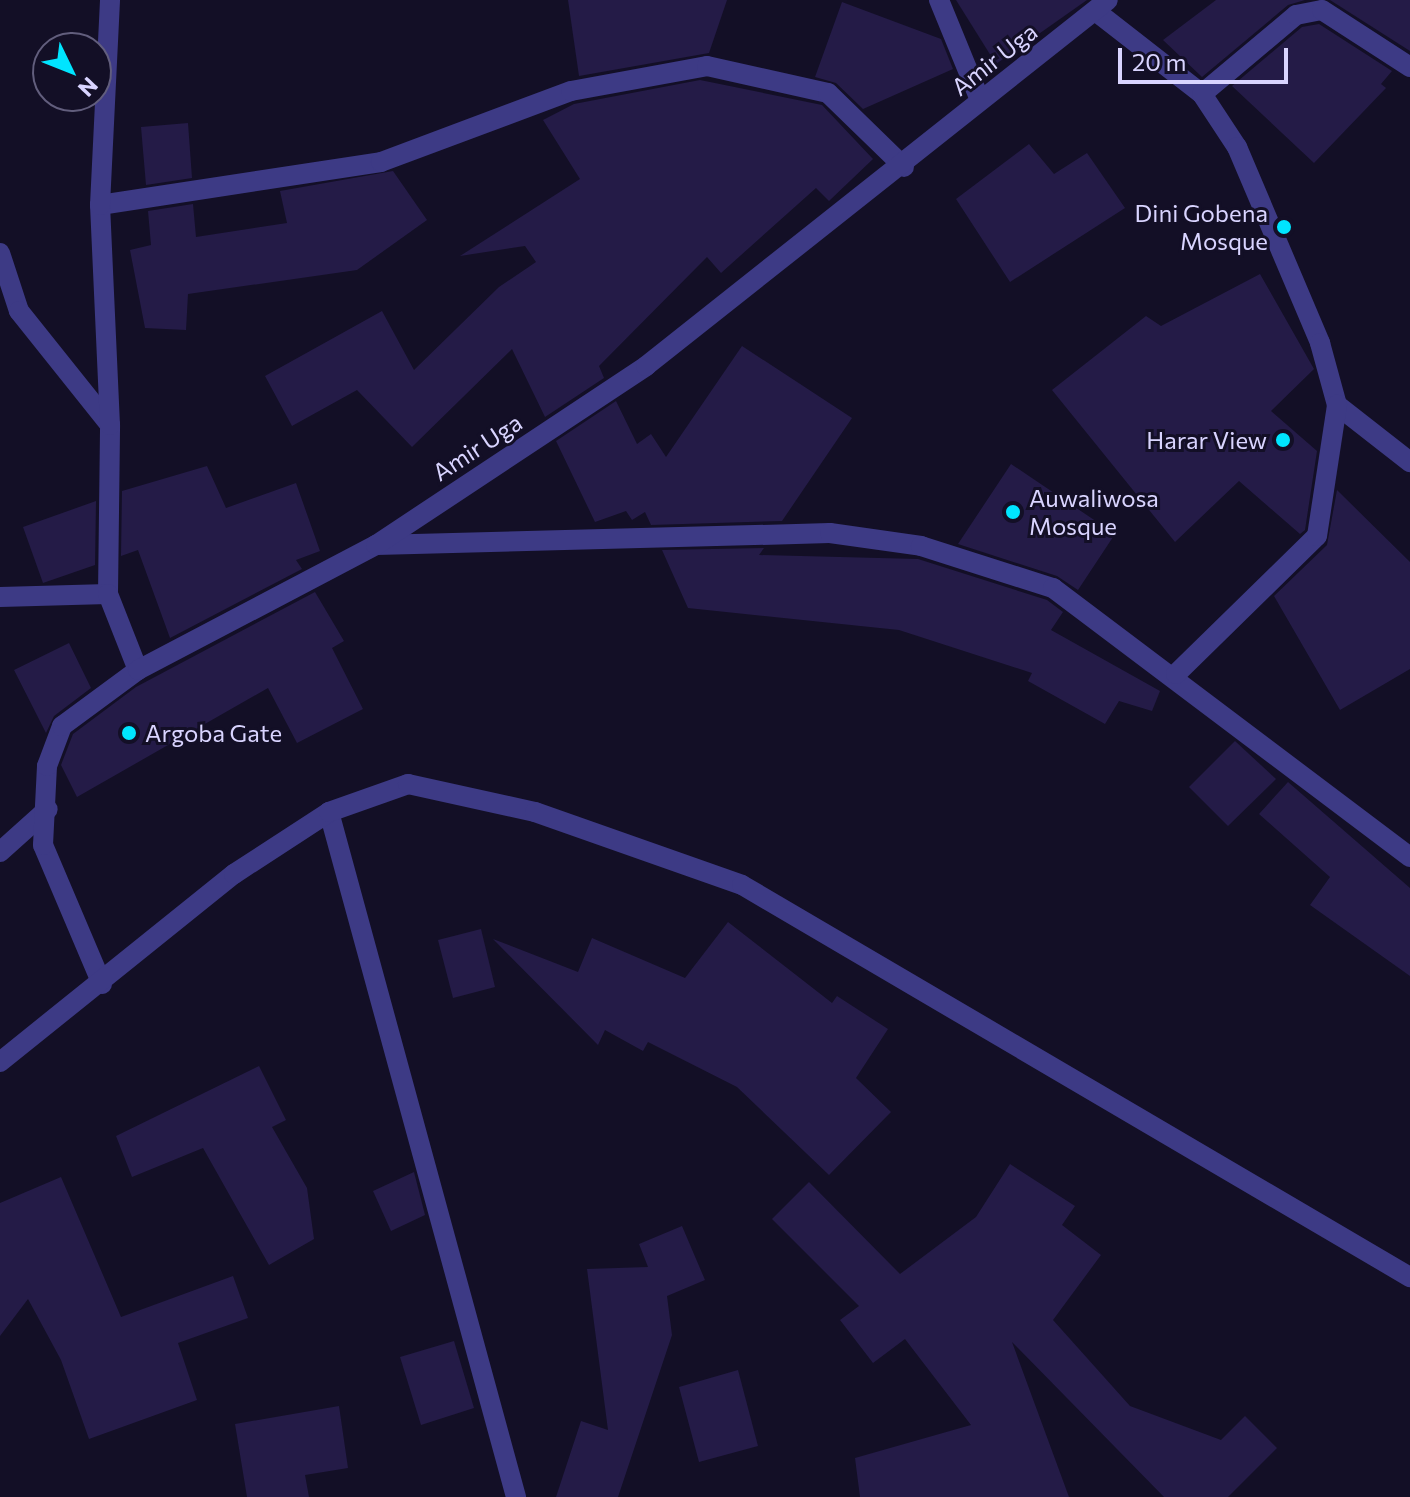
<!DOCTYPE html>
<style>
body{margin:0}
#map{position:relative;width:1410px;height:1497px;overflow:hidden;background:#130f26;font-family:Commissioner,sans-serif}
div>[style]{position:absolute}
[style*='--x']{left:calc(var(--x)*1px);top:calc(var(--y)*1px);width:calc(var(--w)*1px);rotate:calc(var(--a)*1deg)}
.building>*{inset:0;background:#241b47}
.minor>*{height:20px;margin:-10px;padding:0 10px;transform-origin:10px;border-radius:10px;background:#3d3a85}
.dots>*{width:22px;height:22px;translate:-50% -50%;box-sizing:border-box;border:4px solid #130f26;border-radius:50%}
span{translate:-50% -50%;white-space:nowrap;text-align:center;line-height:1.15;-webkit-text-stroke:6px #130f26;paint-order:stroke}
.street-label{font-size:24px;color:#d9d4ff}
.poi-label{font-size:24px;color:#d9d4ff}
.right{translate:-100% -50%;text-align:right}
.left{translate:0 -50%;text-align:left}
.north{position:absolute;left:32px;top:32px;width:80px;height:80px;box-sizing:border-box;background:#130f26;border:2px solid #625e7d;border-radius:50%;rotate:133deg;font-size:22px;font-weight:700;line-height:32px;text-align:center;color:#d9d4ff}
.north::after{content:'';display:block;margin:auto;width:28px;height:36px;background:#00e5ff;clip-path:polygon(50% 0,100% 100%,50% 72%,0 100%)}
.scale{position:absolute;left:1118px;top:48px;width:170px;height:36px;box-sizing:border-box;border:4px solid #d9d4ff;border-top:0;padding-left:10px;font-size:24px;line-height:28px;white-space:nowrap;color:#d9d4ff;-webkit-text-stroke:6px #130f26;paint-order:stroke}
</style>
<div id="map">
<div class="building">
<i style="clip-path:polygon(568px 0,727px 0,709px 53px,579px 76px)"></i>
<i style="clip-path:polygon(956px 0,1087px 0,996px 64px)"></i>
<i style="clip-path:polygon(1216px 0,1305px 0,1288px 5px,1202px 77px,1163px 40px)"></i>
<i style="clip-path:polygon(1330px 0,1410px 0,1410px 51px)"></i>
<i style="clip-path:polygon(842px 2px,941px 39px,953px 69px,863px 109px,836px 83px,815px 77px)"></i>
<i style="clip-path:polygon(1319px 24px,1392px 71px,1381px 84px,1386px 88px,1314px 163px,1232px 86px,1302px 27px)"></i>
<i style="clip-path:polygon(700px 80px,822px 105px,873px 159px,829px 201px,816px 188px,721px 273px,707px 257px,599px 366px,604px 378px,545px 417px,512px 349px,412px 447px,357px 390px,292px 426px,265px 376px,382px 311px,414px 370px,499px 287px,536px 262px,525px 246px,460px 256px,580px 179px,543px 120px,574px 104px)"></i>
<i style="clip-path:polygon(188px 123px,192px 178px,146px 185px,141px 127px)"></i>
<i style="clip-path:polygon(1029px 144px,1054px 174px,1087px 153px,1125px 208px,1010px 282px,956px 199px)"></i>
<i style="clip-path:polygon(393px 171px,427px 220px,357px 270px,188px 294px,186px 330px,145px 328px,130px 250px,151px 245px,148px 211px,193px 204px,196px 237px,287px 223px,280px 191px)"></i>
<i style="clip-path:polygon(1260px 274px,1314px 369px,1271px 411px,1317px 451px,1305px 530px,1300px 534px,1239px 481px,1175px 542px,1052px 390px,1146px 316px,1161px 326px)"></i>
<i style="clip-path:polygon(742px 346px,852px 418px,782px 521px,651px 525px,645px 512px,632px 520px,626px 511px,595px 522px,556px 441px,616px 401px,637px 444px,651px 434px,666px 457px)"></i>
<i style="clip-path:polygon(1011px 464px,1115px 534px,1078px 590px,1057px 576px,958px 544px)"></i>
<i style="clip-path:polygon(207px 466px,226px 508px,296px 483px,320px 551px,296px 560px,302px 569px,170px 638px,138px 550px,121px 556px,122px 491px)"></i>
<i style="clip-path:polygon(1337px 490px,1410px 562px,1410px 669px,1340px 710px,1274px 596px,1327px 545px)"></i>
<i style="clip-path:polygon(96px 501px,95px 565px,43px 583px,23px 527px)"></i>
<i style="clip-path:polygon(764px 548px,759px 555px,918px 559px,1047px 600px,1063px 612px,1051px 630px,1160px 691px,1152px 711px,1119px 701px,1105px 724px,1028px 681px,1032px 673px,899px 630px,688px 608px,662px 550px)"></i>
<i style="clip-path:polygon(315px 592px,344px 641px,332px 648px,363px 709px,297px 743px,268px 688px,77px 797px,61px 765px,73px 734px,136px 687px)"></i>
<i style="clip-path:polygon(69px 643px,91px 688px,54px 716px,46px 733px,14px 670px)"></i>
<i style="clip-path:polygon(1235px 741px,1276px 779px,1228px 826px,1189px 787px)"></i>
<i style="clip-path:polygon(1288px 782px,1410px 888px,1410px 976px,1310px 905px,1330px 877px,1259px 814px)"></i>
<i style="clip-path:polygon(728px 922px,832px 1003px,837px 996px,888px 1029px,856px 1078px,891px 1112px,829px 1175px,737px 1087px,648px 1042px,643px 1051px,605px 1030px,598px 1045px,493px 939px,578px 972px,592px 938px,685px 978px)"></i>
<i style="clip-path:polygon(481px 929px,495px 987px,453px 998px,438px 940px)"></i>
<i style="clip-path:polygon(259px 1066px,286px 1120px,272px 1127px,307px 1188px,314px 1239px,269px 1265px,203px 1148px,132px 1177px,116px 1136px)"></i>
<i style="clip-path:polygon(1010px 1164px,1075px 1206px,1062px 1225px,1101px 1255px,1053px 1320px,1130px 1406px,1221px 1440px,1245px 1416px,1277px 1448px,1228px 1497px,1164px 1497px,1012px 1342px,1069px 1497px,860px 1497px,855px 1458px,971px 1425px,905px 1339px,873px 1363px,840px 1320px,859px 1306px,772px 1219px,809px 1182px,900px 1274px,976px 1217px)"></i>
<i style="clip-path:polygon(414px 1172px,425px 1215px,391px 1231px,373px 1191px)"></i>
<i style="clip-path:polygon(61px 1177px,121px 1317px,233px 1276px,248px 1318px,178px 1343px,197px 1400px,89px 1439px,61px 1360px,28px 1299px,0 1336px,0 1203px)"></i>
<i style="clip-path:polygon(682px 1226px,705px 1280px,667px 1296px,672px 1335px,618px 1497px,556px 1497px,581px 1421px,608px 1430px,587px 1269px,648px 1267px,639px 1244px)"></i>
<i style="clip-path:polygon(454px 1341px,474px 1408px,421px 1425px,400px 1357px)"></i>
<i style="clip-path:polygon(738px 1370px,758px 1446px,699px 1462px,679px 1387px)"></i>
<i style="clip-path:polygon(339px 1406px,348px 1468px,305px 1475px,309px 1497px,247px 1497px,235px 1424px)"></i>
</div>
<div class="minor">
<i style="--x:939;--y:0;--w:108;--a:67.7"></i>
<i style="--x:1098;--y:13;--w:132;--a:37.9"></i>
<i style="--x:1202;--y:94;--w:123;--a:-40"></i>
<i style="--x:1296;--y:15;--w:26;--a:-11"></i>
<i style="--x:1322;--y:10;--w:105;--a:32.9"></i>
<i style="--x:1202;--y:94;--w:64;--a:56.6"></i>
<i style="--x:1237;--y:147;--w:213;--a:67"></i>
<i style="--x:1320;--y:343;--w:64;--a:74.7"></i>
<i style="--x:1337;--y:405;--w:93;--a:38"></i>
<i style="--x:100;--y:205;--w:284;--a:-8.7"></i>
<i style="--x:381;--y:162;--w:203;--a:-20.5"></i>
<i style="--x:571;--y:91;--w:138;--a:-10.4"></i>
<i style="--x:707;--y:66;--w:124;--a:12.6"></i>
<i style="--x:828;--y:93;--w:106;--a:44.2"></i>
<i style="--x:0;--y:253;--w:61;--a:71.9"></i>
<i style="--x:19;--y:311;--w:146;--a:51.4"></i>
<i style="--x:376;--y:545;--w:454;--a:-1.5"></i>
<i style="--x:830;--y:533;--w:92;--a:8.1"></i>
<i style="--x:921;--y:546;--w:139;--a:17.7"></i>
<i style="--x:1053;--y:588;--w:447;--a:37"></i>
<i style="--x:108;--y:594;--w:169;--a:-89.3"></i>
<i style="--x:110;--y:425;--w:220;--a:-92.6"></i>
<i style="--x:100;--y:205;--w:205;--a:-87.2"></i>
<i style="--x:0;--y:597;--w:108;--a:-1.6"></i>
<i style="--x:108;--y:594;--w:82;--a:68.5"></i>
<i style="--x:1176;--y:674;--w:197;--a:-44.4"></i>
<i style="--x:1317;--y:536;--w:133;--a:-81.3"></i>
<i style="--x:329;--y:812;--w:710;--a:74.73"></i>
<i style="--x:0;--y:852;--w:64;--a:-41.9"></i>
<i style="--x:102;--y:984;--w:151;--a:-113"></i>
<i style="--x:43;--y:845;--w:79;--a:-87.1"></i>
<i style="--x:47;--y:766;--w:43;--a:-69.4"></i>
<i style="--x:62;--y:726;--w:94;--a:-36.4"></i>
<i style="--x:138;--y:670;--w:269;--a:-27.7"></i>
<i style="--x:376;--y:545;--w:324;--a:-33.5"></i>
<i style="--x:646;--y:366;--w:589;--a:-38.39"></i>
<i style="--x:0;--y:1062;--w:300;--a:-38.8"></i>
<i style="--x:234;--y:874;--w:113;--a:-33.1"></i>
<i style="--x:329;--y:812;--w:84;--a:-19.5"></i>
<i style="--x:408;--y:784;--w:130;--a:12.4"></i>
<i style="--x:535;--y:812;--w:219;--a:19.4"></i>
<i style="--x:742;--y:885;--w:775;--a:30.41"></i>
</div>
<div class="dots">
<i style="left:1284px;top:227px;background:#00e5ff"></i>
<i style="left:1283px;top:440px;background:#00e5ff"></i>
<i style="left:1013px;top:512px;background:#00e5ff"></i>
<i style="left:129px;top:733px;background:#00e5ff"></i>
</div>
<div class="street-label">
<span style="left:994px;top:59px;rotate:-38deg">Amir Uga</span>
<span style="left:477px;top:447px;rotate:-33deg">Amir Uga</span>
</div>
<div class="poi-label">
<span class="right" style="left:1268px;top:227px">Dini Gobena<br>Mosque</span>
<span class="right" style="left:1267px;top:440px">Harar View</span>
<span class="left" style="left:1029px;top:512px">Auwaliwosa<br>Mosque</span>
<span class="left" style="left:145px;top:733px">Argoba Gate</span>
</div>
<div class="north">N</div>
<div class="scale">20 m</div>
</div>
